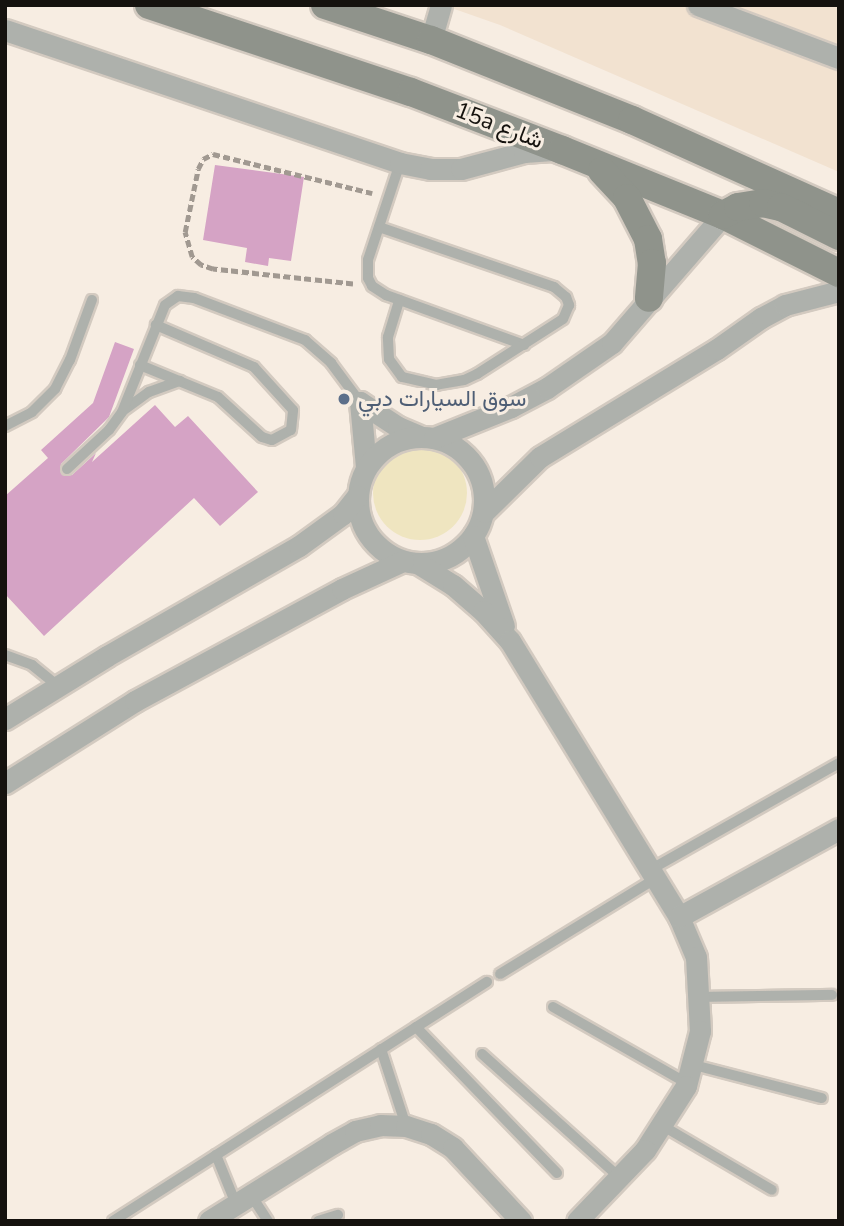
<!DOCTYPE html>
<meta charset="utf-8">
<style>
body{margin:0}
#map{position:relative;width:844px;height:1226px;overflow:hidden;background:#f7ede2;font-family:"Nunito Sans",Vazirmatn,sans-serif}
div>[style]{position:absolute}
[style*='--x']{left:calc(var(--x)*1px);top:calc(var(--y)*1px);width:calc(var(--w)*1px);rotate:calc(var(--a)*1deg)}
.industrial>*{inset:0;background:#f2e2d0}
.sand>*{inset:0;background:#efe5c0}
.round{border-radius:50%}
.building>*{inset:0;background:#d5a3c5}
.path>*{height:4.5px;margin-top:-2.25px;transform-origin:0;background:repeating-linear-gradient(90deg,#a19991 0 7px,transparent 0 10.5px)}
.roads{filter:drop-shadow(2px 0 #d3cac0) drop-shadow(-2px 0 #d3cac0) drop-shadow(0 2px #d3cac0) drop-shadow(0 -2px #d3cac0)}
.lane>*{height:10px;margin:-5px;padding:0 5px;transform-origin:5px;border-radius:5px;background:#aeb1ac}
.street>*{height:21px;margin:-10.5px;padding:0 10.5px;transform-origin:10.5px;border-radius:10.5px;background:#aeb1ac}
.street>.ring{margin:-10.5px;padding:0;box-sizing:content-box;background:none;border:21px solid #aeb1ac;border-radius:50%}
.secondary>*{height:28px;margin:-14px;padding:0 14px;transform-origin:14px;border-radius:14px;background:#8f938b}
.dots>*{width:19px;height:19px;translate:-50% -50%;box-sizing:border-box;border:4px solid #f7ede2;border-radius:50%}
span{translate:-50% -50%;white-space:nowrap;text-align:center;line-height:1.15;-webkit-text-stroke:6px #f7ede2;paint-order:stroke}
.street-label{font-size:23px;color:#15120e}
.service-label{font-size:23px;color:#4e5e75}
.left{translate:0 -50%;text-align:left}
.frame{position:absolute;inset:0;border:7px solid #15120e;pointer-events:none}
</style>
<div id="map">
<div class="industrial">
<i style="clip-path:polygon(443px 5px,839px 5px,839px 172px,500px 25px)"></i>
</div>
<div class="sand">
<i class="round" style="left:373px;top:446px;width:94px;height:94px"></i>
</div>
<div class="building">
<i style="clip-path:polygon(215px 165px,304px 177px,291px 261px,269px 258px,268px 266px,245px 262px,247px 248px,203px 240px)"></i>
<i style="clip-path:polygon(115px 342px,134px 349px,109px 417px,61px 464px,62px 475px,72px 475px,96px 453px,92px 462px,155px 405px,175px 427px,188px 416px,258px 492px,220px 526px,194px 498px,44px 636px,5px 594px,5px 496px,48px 458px,41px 450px,93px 403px)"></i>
</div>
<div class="path">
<i style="--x:353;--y:284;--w:141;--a:-173.9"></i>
<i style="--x:213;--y:269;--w:13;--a:-162"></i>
<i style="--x:201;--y:265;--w:12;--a:-138"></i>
<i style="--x:192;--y:257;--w:26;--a:-106"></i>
<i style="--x:185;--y:232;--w:64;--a:-78.3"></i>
<i style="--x:198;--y:169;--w:11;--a:-63"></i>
<i style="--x:203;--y:159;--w:11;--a:-27"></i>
<i style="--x:213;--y:154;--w:164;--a:13.8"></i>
</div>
<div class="roads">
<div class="lane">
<i style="--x:400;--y:163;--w:102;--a:108.3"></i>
<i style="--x:368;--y:260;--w:18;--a:90"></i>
<i style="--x:368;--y:278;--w:9;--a:63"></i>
<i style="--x:372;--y:286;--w:17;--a:33"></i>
<i style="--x:386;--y:295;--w:147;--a:19.9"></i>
<i style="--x:379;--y:227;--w:185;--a:18.9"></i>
<i style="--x:554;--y:287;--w:16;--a:40"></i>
<i style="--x:566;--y:297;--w:9;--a:69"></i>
<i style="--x:569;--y:305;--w:15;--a:113"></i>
<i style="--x:563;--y:319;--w:102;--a:147.4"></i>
<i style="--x:477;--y:374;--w:14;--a:155"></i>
<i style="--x:464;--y:380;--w:27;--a:170"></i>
<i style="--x:437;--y:385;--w:36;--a:-167"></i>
<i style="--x:402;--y:377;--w:22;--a:-126"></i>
<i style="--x:389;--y:359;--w:22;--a:-93"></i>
<i style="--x:388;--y:337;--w:39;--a:-73"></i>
<i style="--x:140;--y:365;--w:84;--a:22.3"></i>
<i style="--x:218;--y:397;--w:59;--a:42.3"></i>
<i style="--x:262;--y:437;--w:10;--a:17"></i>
<i style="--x:272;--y:440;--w:21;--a:-28"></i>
<i style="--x:291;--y:430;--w:20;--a:-84"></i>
<i style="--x:293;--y:410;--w:58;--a:-132.2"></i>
<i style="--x:254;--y:367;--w:107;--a:-156.8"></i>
<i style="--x:124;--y:410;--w:31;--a:-36"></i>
<i style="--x:149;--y:392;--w:33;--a:-20"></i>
<i style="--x:5;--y:426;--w:30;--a:-27"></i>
<i style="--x:32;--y:412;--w:33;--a:-45"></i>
<i style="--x:55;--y:389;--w:33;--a:-63"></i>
<i style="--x:70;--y:360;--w:64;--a:-69.9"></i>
<i style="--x:67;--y:469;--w:57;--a:-42.9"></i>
<i style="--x:109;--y:430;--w:22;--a:-54"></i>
<i style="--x:122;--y:412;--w:115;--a:-68.1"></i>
<i style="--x:165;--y:305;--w:16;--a:-35"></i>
<i style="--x:178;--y:296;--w:16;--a:7"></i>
<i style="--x:194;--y:298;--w:119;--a:20.7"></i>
<i style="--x:305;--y:340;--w:35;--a:41"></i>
<i style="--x:331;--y:363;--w:49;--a:53.4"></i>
<i style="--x:5;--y:655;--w:29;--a:20"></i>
<i style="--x:32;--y:665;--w:32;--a:39"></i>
<i style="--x:650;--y:870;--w:217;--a:-29.5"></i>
<i style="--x:500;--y:974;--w:182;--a:-31.5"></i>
<i style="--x:701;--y:997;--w:131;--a:-0.9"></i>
<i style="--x:553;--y:1007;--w:154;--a:29.6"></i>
<i style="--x:416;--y:1027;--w:203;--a:46"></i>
<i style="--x:381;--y:1049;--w:81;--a:72"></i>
<i style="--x:482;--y:1054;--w:184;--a:41.9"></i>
<i style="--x:694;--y:1065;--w:132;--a:14.5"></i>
<i style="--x:663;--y:1126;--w:126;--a:30.4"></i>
<i style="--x:216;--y:1155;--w:53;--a:67.8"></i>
<i style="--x:251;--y:1195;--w:31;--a:57"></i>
<i style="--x:113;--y:1221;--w:444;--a:-32.6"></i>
<i style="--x:318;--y:1221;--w:21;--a:-17"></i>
</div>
<div class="street">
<i style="--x:698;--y:5;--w:151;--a:20.6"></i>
<i style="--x:5;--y:30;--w:417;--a:18.6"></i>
<i style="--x:400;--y:163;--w:31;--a:11"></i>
<i style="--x:430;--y:169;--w:31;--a:0"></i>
<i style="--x:461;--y:169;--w:65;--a:-15.1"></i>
<i style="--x:524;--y:152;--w:32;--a:-4"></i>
<i style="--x:431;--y:40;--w:36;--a:-74"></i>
<i style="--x:360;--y:402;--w:45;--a:33.3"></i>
<i style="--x:398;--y:427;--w:23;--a:23"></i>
<i style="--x:360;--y:402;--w:65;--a:84.7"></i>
<i class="ring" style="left:358px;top:437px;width:105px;height:105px"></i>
<i style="--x:434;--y:438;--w:83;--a:-21.9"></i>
<i style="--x:511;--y:407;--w:41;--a:-27.8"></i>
<i style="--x:547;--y:388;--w:79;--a:-34.7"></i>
<i style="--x:612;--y:343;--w:169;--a:-49.1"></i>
<i style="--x:484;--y:512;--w:78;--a:-44.5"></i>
<i style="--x:540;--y:457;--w:207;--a:-31.4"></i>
<i style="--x:717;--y:349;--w:54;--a:-35.2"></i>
<i style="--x:761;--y:318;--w:27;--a:-28"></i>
<i style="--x:785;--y:305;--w:56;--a:-14.5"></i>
<i style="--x:473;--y:536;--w:95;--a:71"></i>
<i style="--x:419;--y:564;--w:40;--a:32"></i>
<i style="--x:453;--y:585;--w:40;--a:41"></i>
<i style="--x:483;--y:611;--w:40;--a:48"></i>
<i style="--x:510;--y:641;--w:324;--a:58.5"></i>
<i style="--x:679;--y:917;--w:43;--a:67"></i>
<i style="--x:696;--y:957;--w:74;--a:86.9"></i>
<i style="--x:700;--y:1031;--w:57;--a:104.3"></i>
<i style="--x:686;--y:1086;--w:76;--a:122.6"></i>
<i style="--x:645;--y:1150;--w:98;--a:133.8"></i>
<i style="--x:5;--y:719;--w:120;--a:-31.7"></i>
<i style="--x:107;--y:656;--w:221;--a:-29.8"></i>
<i style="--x:299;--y:546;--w:54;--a:-36"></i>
<i style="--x:343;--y:514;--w:23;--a:-52"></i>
<i style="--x:5;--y:783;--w:154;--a:-32.2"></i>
<i style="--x:135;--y:701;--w:235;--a:-28.4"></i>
<i style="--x:342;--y:589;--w:67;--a:-24.7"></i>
<i style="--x:679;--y:917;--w:183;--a:-28.8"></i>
<i style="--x:209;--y:1221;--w:145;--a:-32"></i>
<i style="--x:332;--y:1144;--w:26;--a:-29"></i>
<i style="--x:355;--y:1131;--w:26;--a:-13"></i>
<i style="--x:380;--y:1125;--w:26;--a:2"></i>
<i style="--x:406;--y:1126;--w:26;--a:18"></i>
<i style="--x:431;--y:1134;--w:26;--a:32"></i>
<i style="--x:453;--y:1148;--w:100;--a:47"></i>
</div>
<div class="secondary">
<i style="--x:149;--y:5;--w:276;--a:18.4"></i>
<i style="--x:411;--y:92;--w:162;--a:21"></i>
<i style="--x:562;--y:150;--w:174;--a:22"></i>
<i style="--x:723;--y:215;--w:130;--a:26.6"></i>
<i style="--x:325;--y:5;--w:112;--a:18.3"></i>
<i style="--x:431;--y:40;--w:216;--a:21.7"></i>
<i style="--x:632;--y:120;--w:227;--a:24.2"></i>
<i style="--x:602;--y:171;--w:37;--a:47"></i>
<i style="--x:627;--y:198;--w:46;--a:62.9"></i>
<i style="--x:648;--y:239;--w:24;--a:81"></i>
<i style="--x:652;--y:263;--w:35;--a:95"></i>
<i style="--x:723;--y:215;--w:17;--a:-28"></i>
<i style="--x:738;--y:207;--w:25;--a:-9"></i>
<i style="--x:763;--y:203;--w:18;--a:13"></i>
<i style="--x:781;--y:207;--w:65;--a:26.6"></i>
</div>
</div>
<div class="dots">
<i style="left:344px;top:399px;background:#5c6f8a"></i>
</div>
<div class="street-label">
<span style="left:499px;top:126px;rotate:21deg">15a شارع</span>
</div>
<div class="service-label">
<span class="left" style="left:358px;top:399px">سوق السيارات دبي</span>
</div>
<div class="frame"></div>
</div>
